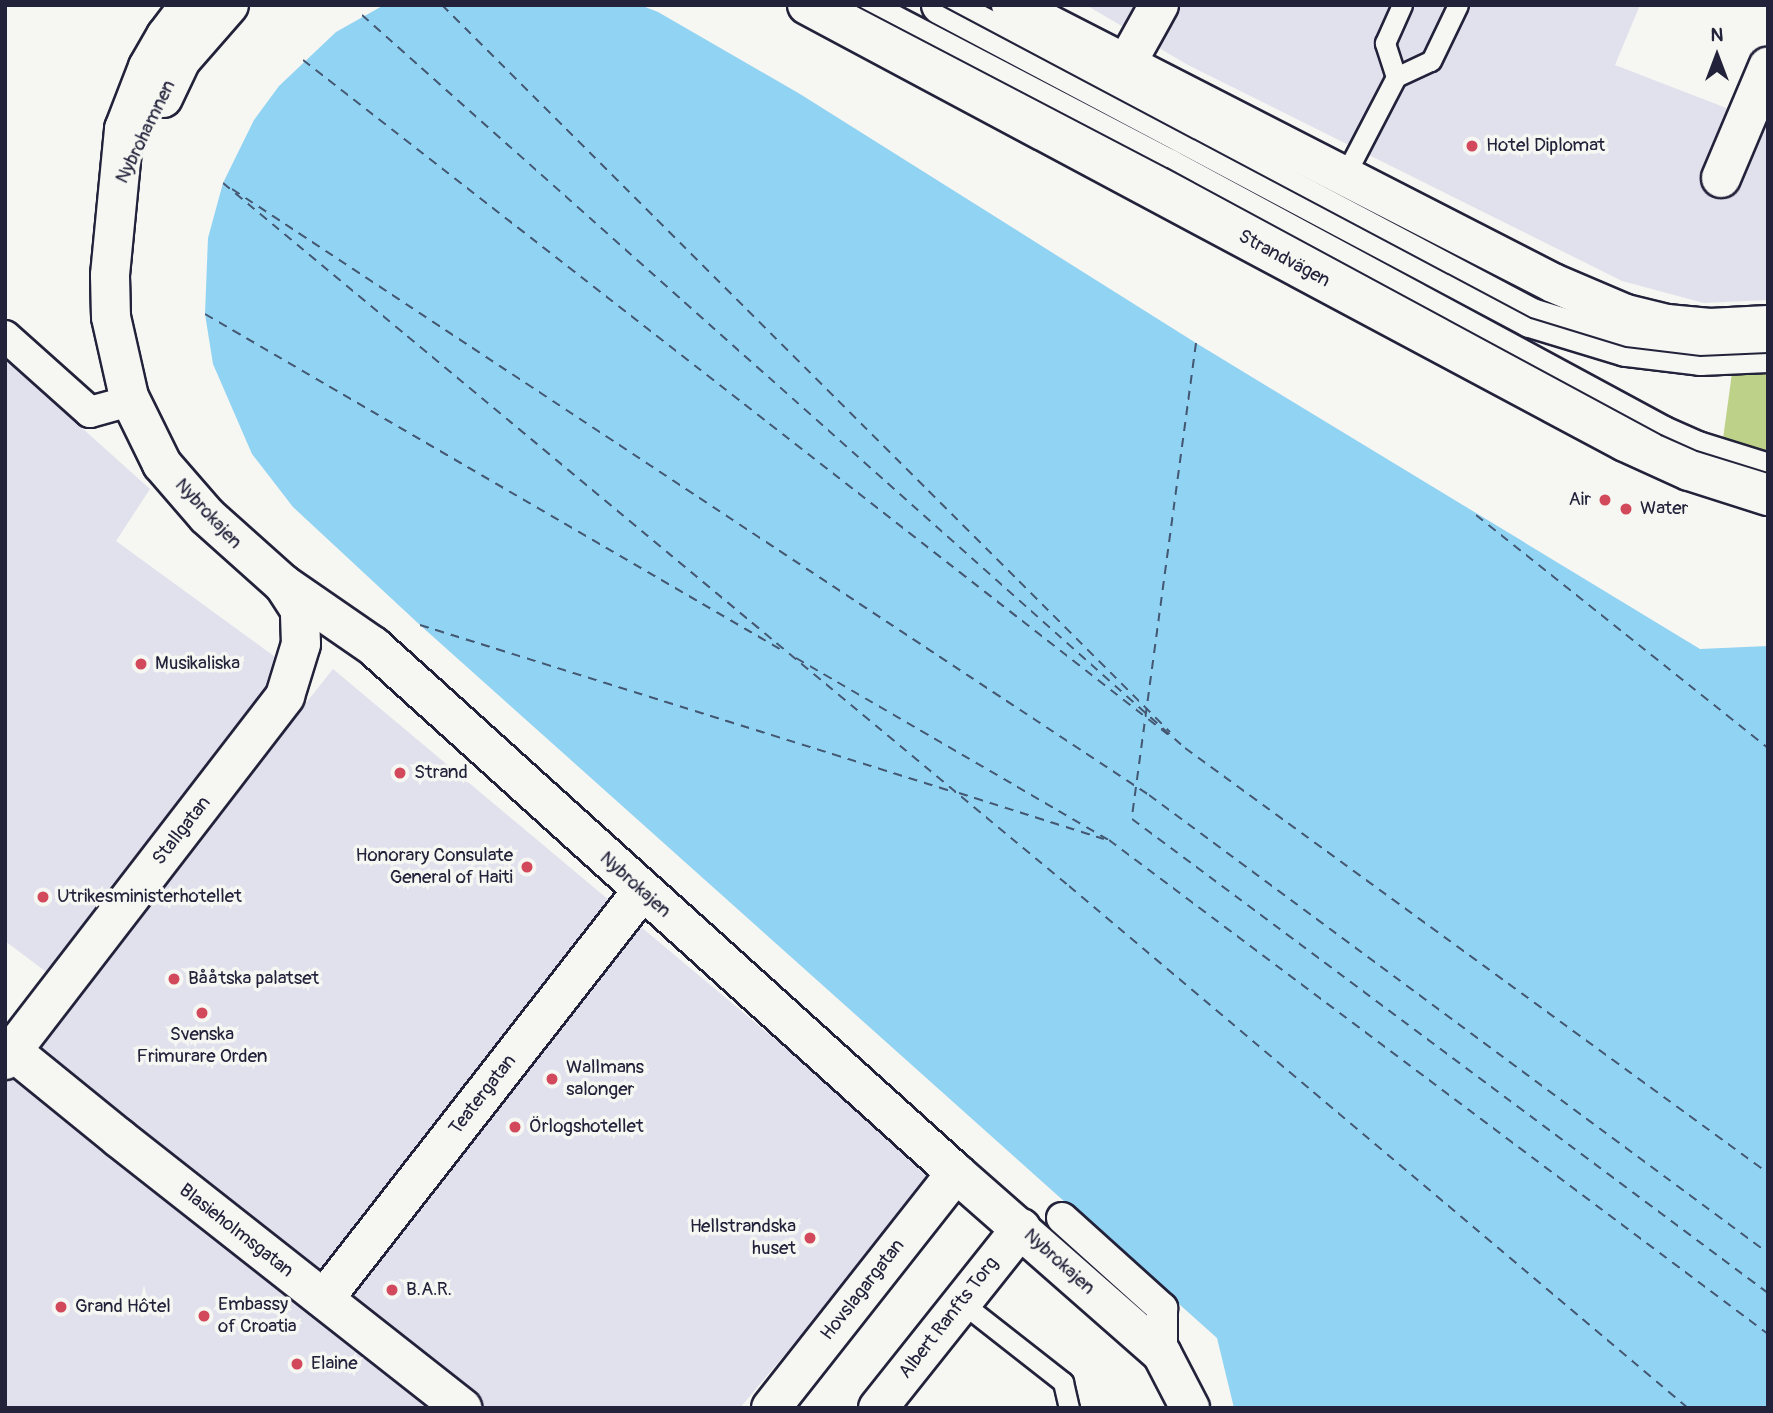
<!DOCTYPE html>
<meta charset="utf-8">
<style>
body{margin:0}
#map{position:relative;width:1773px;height:1413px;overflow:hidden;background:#f6f6f2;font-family:Pangolin,sans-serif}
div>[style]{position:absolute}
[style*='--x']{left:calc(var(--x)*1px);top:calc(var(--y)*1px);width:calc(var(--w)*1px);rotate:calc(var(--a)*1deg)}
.built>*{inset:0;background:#e1e1ed}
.green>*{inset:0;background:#bdd288}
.water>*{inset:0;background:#91d3f2}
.ferry>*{height:2px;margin-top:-1px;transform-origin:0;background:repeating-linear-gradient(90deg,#435772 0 9px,transparent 0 16px)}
.roads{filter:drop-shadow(2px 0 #22223b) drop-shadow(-2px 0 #22223b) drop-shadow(0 2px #22223b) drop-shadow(0 -2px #22223b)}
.service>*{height:19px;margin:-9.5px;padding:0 9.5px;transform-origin:9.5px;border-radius:9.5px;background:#f6f6f2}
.pedestrian>*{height:30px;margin:-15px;padding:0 15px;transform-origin:15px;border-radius:15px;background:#f6f6f2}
.minor>*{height:38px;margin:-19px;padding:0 19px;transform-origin:19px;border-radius:19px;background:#f6f6f2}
.tertiary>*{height:38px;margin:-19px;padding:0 19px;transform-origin:19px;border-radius:19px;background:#f6f6f2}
.tram>*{height:2px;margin:-1px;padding:0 1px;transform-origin:1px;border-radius:1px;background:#22223b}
.dots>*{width:19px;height:19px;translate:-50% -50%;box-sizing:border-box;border:4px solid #f6f6f2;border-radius:50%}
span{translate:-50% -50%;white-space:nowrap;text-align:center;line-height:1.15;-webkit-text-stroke:7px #f6f6f2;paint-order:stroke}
.street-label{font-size:19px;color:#22223b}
.poi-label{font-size:19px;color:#22223b}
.left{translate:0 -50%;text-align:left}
.right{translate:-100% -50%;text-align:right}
.frame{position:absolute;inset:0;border:7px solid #22223b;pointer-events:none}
.north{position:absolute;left:1682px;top:21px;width:70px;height:70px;-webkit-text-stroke:5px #f6f6f2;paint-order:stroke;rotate:0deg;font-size:19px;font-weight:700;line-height:28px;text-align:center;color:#22223b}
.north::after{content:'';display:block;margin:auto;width:24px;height:32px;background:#22223b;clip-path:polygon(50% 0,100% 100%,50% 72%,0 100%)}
</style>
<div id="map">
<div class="built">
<i style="clip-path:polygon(1086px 5px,1640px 5px,1615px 65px,1747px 116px,1768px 63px,1768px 300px,1704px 303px,1622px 281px,1188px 65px)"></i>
<i style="clip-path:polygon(5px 359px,150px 489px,116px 541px,278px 659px,267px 684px,53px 977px,5px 941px)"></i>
<i style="clip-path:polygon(333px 669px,936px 1174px,740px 1408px,480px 1408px,32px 1047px)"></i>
<i style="clip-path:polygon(9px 1075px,447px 1408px,5px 1408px,5px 1080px)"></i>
</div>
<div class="green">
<i style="clip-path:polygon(1768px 372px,1768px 458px,1722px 446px,1732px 373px)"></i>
</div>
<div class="water">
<i style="clip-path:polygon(384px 5px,640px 5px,658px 12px,800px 94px,1196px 343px,1700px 649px,1768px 646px,1768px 1408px,1234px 1408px,1217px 1338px,420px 625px,293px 507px,252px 454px,213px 364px,205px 314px,208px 238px,223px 183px,254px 120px,279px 86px,336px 32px)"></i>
</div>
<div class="ferry">
<i style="--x:442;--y:5;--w:1029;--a:44.96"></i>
<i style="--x:362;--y:15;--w:1102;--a:41.69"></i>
<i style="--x:1185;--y:748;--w:721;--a:36.09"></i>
<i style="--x:303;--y:60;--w:1101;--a:37.95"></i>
<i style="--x:223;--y:183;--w:1100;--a:39.73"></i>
<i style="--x:1069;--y:886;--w:810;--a:40.14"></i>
<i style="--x:232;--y:189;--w:1099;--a:33.46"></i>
<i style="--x:1149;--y:795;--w:770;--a:36.5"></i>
<i style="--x:205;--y:314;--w:671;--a:30.23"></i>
<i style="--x:1196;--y:343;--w:480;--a:97.7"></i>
<i style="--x:1132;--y:819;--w:793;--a:36.7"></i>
<i style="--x:1476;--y:515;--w:374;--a:38.6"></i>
<i style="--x:420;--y:625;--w:560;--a:17.37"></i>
<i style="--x:796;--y:658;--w:362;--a:30.2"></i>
<i style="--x:1109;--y:840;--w:824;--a:36.86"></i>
<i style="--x:959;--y:793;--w:152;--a:17.6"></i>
</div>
<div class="roads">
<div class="service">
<i style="--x:1396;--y:77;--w:36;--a:-108"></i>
<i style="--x:1385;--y:43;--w:42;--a:-65.9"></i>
<i style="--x:1345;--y:175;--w:110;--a:-62.5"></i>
<i style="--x:1396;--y:77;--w:38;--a:-25"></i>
<i style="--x:1431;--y:61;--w:62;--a:-64.3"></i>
<i style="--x:961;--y:1302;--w:130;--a:38.1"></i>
<i style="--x:1063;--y:1382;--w:27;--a:77"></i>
</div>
<div class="pedestrian">
<i style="--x:5;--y:336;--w:114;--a:41.8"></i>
<i style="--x:90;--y:412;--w:41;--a:-15.4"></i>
<i style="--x:1062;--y:1218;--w:135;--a:42"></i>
<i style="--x:1162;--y:1308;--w:46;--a:90"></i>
</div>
<div class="minor">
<i style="--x:855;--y:5;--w:352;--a:27.6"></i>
<i style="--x:1167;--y:168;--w:562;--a:28.39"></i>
<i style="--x:1661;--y:435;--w:39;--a:24"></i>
<i style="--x:1697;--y:451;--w:74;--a:17.2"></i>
<i style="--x:941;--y:5;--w:668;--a:27.95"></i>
<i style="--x:1531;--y:318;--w:99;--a:17"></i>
<i style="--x:1626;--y:347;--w:75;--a:6.9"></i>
<i style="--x:1700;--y:356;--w:68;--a:-2.5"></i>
<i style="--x:1125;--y:66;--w:70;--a:-60.9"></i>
<i style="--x:1721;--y:178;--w:121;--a:-67.1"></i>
<i style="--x:283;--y:584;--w:109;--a:34.6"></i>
<i style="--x:373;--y:646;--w:786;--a:42.11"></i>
<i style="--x:956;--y:1173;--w:274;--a:41.3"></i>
<i style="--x:1162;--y:1354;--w:61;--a:62.6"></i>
<i style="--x:12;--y:1051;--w:138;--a:39.1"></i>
<i style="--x:119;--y:1138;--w:437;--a:38.2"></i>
<i style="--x:324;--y:1299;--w:517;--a:-52.07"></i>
<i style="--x:771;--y:1408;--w:299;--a:-51.8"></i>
<i style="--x:878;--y:1408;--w:230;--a:-51.5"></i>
</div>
<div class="tertiary">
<i style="--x:807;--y:5;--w:927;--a:28.11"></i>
<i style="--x:1625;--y:442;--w:70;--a:24.4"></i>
<i style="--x:1689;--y:471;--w:83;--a:17.6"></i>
<i style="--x:1011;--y:5;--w:609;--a:27.15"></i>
<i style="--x:1553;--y:283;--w:79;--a:23"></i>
<i style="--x:1626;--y:314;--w:42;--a:13.7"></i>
<i style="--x:1667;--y:324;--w:43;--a:5.3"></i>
<i style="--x:1710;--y:328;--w:58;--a:-3"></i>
<i style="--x:163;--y:98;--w:42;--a:-64.7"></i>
<i style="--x:181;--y:60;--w:73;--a:-48.9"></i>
<i style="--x:5;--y:1060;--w:459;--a:-52.4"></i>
<i style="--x:285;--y:696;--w:54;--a:-72.9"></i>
<i style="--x:301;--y:644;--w:34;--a:-92"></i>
<i style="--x:300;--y:610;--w:31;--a:-123"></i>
<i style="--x:283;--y:584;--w:102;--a:-138.2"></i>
<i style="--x:207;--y:516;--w:69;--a:-130.9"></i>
<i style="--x:162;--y:464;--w:75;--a:-116.2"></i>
<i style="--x:129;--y:397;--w:82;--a:-102.7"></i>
<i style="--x:111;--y:317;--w:42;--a:-91.4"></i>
<i style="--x:110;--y:275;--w:147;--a:-84.5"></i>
<i style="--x:124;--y:129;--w:66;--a:-68.8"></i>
<i style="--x:148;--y:67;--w:36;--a:-60"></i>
<i style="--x:166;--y:36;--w:39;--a:-53"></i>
</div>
</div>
<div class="tram">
<i style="--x:855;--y:5;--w:352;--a:27.6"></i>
<i style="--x:1167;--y:168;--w:562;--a:28.39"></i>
<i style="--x:1661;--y:435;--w:39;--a:24"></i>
<i style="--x:1697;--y:451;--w:74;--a:17.2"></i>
<i style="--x:941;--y:5;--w:668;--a:27.95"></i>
<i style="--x:1531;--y:318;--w:99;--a:17"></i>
<i style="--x:1626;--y:347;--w:75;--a:6.9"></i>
<i style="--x:1700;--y:356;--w:68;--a:-2.5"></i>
</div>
<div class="dots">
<i style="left:1472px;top:146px;background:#d1495b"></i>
<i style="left:1605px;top:500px;background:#d1495b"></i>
<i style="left:1626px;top:509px;background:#d1495b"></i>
<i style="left:141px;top:664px;background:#d1495b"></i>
<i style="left:400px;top:773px;background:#d1495b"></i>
<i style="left:527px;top:867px;background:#d1495b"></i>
<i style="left:43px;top:897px;background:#d1495b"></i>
<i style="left:174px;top:979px;background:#d1495b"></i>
<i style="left:202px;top:1013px;background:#d1495b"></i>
<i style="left:552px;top:1079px;background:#d1495b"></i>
<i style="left:515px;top:1127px;background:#d1495b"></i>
<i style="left:810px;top:1238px;background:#d1495b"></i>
<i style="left:392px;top:1290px;background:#d1495b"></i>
<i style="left:61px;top:1307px;background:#d1495b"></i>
<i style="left:204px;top:1316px;background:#d1495b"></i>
<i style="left:297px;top:1364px;background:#d1495b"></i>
</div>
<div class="street-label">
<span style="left:146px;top:132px;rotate:-64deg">Nybrohamnen</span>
<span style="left:1284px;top:259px;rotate:28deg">Strandvägen</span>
<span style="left:208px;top:514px;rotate:47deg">Nybrokajen</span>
<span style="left:182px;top:831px;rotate:-52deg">Stallgatan</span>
<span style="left:635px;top:885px;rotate:42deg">Nybrokajen</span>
<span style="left:483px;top:1095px;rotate:-52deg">Teatergatan</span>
<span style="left:236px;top:1231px;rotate:38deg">Blasieholmsgatan</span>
<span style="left:1059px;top:1262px;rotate:42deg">Nybrokajen</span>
<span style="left:863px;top:1290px;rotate:-52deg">Hovslagargatan</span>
<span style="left:949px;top:1318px;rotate:-52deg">Albert Ranfts Torg</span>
</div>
<div class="poi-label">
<span class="left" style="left:1486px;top:146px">Hotel Diplomat</span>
<span class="right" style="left:1591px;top:500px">Air</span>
<span class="left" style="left:1640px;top:509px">Water</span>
<span class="left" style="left:155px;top:664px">Musikaliska</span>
<span class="left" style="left:414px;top:773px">Strand</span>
<span class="right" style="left:513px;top:867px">Honorary Consulate<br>General of Haiti</span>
<span class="left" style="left:57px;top:897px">Utrikesministerhotellet</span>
<span class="left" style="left:188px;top:979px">Bååtska palatset</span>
<span style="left:202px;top:1046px">Svenska<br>Frimurare Orden</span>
<span class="left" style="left:566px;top:1079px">Wallmans<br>salonger</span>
<span class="left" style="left:529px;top:1127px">Örlogshotellet</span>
<span class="right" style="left:796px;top:1238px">Hellstrandska<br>huset</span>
<span class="left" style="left:406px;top:1290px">B.A.R.</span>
<span class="left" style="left:218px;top:1316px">Embassy<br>of Croatia</span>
<span class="left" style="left:75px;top:1307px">Grand Hôtel</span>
<span class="left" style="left:311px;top:1364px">Elaine</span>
</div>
<div class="frame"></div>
<div class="north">N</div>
</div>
